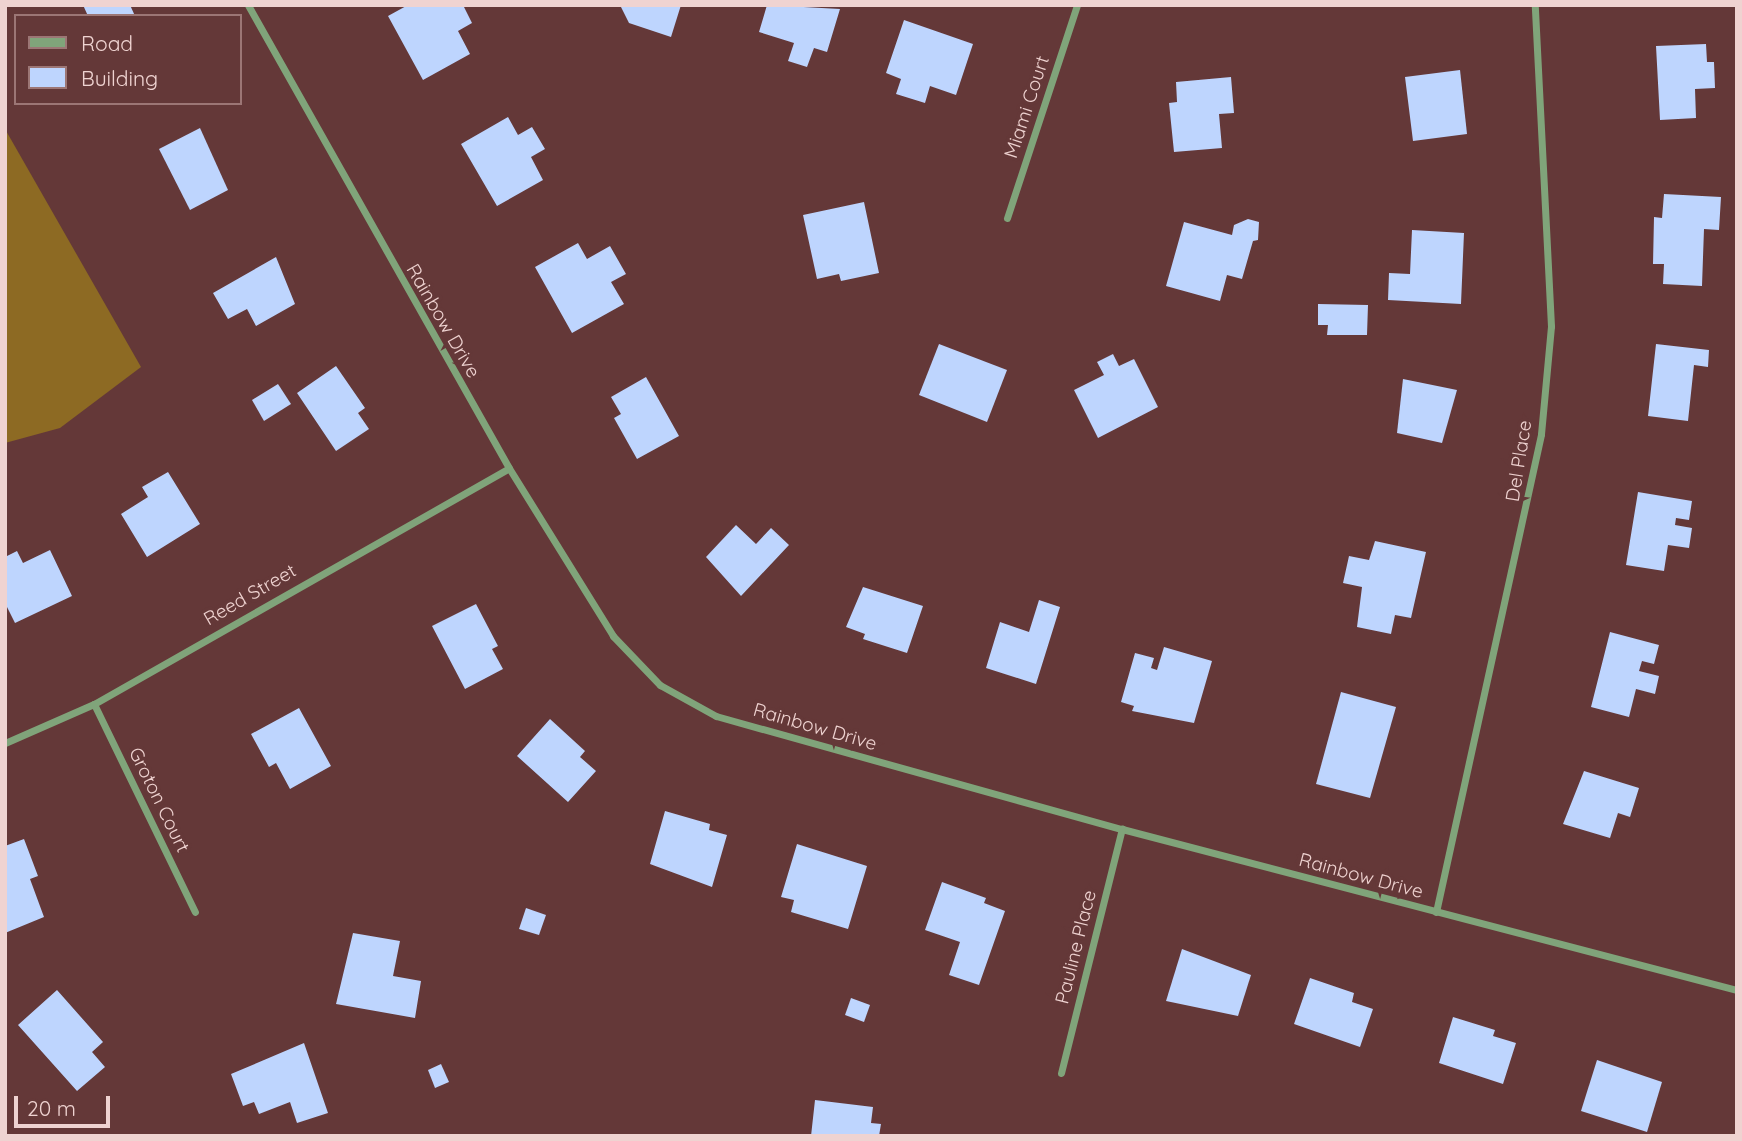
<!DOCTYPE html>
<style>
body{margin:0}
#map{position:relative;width:1742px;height:1141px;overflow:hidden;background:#643838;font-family:Quicksand,sans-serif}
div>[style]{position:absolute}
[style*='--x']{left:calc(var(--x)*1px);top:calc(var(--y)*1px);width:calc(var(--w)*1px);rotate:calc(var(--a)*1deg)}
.forest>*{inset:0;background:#8d6a23}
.building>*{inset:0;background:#bed5fe}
.minor>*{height:7px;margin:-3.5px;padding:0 3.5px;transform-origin:3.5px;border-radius:3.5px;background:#80a47a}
span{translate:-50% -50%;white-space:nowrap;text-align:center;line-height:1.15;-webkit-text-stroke:7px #643838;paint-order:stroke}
.street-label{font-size:19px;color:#efd3d1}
.frame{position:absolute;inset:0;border:7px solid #efd3d1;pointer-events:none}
.legend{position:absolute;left:14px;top:14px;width:228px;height:91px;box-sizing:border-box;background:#643838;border:2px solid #9c7675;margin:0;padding:9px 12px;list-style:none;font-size:21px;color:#efd3d1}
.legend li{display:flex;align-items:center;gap:14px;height:35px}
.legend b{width:35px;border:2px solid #9c7675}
.scale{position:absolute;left:14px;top:1096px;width:96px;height:32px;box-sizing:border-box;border:4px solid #efd3d1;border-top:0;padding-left:9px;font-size:21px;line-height:24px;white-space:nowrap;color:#efd3d1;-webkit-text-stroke:5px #643838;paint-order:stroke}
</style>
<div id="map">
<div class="forest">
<i style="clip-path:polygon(5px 129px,141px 367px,60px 428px,5px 443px)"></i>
</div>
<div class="building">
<i style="clip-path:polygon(83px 5px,130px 5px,135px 16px,88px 16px)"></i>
<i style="clip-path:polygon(408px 5px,463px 5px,472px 23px,458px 31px,470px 54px,423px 80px,388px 16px)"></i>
<i style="clip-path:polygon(620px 5px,681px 5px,671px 37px,629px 23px)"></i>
<i style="clip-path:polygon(767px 5px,840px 9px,827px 52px,814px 48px,807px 67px,788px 61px,794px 43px,759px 32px)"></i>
<i style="clip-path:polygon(904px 20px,973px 44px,956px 95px,930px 86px,925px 103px,896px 94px,901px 79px,886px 73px)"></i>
<i style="clip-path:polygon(1706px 44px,1707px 62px,1714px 62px,1715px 88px,1695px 89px,1696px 118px,1660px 120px,1656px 46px)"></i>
<i style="clip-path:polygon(1460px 70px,1467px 134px,1413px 141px,1405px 77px)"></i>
<i style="clip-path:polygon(1231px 77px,1234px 113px,1219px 114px,1222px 148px,1174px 152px,1169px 103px,1177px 102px,1176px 82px)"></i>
<i style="clip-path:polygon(508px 117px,518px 135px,532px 127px,545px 149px,531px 157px,543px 180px,497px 206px,461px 144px)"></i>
<i style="clip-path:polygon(200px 128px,228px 190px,190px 210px,159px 149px)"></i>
<i style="clip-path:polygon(1664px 194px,1721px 197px,1719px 230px,1704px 229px,1702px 286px,1663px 284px,1664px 264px,1653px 264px,1654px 217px,1662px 218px)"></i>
<i style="clip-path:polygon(864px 202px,879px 273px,841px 281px,839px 274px,817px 279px,803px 215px)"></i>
<i style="clip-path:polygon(1248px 219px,1259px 222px,1258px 240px,1253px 241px,1242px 279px,1227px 275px,1220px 301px,1166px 286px,1184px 222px,1232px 235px,1234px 225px)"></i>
<i style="clip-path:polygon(1412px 230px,1464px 233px,1461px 304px,1388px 300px,1389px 273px,1410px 274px)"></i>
<i style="clip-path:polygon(578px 243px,587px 259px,610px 246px,626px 274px,611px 282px,624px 304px,572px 333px,535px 267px)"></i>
<i style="clip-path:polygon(276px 257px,295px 304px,256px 326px,247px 309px,228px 319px,213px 293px)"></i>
<i style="clip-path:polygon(1318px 304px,1368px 305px,1367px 335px,1327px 335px,1328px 325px,1318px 325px)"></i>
<i style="clip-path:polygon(939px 344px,1007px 370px,987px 422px,919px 395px)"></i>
<i style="clip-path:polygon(1656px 344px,1709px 350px,1708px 367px,1694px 365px,1688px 421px,1648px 416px)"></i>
<i style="clip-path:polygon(1113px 354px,1119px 366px,1134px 359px,1158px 407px,1098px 438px,1074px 390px,1104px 375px,1097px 362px)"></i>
<i style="clip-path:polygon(336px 366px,365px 408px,358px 413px,369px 429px,336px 451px,297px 393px)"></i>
<i style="clip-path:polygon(646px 377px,679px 436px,637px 459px,614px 418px,621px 414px,611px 397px)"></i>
<i style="clip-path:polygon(1403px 379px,1457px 390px,1442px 443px,1397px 433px)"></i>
<i style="clip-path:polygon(278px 384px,291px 404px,264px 421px,252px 400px)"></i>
<i style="clip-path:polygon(168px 472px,200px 524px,147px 557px,121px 514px,148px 497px,142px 487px)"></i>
<i style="clip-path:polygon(1638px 492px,1692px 501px,1689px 520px,1676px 518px,1675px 525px,1692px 528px,1689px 548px,1668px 545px,1664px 571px,1626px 565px)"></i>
<i style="clip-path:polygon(736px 525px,756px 544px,771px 528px,789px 545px,741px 596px,706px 557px)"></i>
<i style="clip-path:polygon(1375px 541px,1426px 552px,1411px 618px,1395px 615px,1391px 634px,1357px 627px,1362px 587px,1343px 583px,1349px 556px,1369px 560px)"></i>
<i style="clip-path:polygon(50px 550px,72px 596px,15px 623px,5px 603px,5px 557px,17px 551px,23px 563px)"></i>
<i style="clip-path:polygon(863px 587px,923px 606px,907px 653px,863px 639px,865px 634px,846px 627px)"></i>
<i style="clip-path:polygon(1039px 600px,1060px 607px,1036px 684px,986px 668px,1000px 622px,1029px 632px)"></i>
<i style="clip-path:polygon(476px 604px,498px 646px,492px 649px,503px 669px,465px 689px,432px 626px)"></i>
<i style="clip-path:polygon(1610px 632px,1659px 645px,1654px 664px,1642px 661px,1639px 671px,1659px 676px,1655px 694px,1636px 689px,1629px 717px,1591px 707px)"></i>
<i style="clip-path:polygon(1164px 647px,1212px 661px,1194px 723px,1132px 711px,1134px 706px,1121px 702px,1135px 653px,1154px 658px,1151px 668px,1157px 670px)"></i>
<i style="clip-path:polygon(1341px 692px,1396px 707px,1370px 798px,1316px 784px)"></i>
<i style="clip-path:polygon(299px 708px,331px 766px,290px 789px,276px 763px,269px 767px,251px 734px)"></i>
<i style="clip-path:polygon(550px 719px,585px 751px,580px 757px,596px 771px,568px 802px,517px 756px)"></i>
<i style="clip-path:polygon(1584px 771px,1639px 788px,1630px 817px,1618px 813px,1610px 838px,1563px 824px)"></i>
<i style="clip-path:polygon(665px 811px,710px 824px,709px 830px,727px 835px,712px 887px,650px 864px)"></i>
<i style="clip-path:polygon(24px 839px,38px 876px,30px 879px,44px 917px,5px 933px,5px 846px)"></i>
<i style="clip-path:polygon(797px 844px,867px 866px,848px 929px,791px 912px,794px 900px,781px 897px)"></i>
<i style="clip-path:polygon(942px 882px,986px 898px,984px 903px,1005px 911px,979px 985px,949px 975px,960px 942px,925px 930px)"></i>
<i style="clip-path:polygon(526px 908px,546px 915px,539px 935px,519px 929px)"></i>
<i style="clip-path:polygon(353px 933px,400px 941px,393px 976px,421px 981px,415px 1018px,336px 1004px)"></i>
<i style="clip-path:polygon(1182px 949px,1251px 975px,1238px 1016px,1166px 1001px)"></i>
<i style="clip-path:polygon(1310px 978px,1354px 993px,1352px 1002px,1373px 1009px,1360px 1047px,1294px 1024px)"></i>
<i style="clip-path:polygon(57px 990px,103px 1042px,92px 1052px,105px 1067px,77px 1091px,18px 1025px)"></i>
<i style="clip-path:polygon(851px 998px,870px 1005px,864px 1022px,845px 1015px)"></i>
<i style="clip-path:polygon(1453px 1017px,1495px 1030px,1493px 1036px,1516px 1043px,1503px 1084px,1439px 1063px)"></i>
<i style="clip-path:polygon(304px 1043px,328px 1113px,297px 1123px,290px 1102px,259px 1114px,254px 1102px,243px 1106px,231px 1074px)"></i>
<i style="clip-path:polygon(1597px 1060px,1662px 1082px,1647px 1132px,1581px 1111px)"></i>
<i style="clip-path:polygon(441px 1064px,449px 1082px,435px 1088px,428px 1070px)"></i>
<i style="clip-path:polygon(815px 1100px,873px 1107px,871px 1123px,881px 1124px,879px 1136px,811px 1136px)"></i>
</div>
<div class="minor">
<i style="--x:248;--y:5;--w:531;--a:60.59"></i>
<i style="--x:509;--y:468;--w:198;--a:58.2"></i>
<i style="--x:613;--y:636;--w:68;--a:46.2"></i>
<i style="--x:660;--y:685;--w:64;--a:29"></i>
<i style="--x:716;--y:716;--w:421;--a:15.6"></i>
<i style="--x:1122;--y:829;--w:636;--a:14.67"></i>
<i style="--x:1007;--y:218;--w:224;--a:-71.8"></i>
<i style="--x:94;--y:704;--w:231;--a:64.1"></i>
<i style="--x:5;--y:743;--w:97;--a:-23.7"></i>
<i style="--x:94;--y:704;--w:477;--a:-29.6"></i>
<i style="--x:1436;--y:912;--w:489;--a:-77.6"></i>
<i style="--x:1541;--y:434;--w:108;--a:-84.7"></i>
<i style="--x:1551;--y:326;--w:321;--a:-92.9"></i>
<i style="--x:1061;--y:1073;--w:252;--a:-76"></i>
</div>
<div class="street-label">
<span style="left:1027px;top:107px;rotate:-72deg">Miami Court</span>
<span style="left:443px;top:321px;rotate:60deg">Rainbow Drive</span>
<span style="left:1519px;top:461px;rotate:-81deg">Del Place</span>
<span style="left:250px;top:595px;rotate:-30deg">Reed Street</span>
<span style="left:815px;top:727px;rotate:16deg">Rainbow Drive</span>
<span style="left:159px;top:800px;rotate:64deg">Groton Court</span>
<span style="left:1361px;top:876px;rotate:15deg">Rainbow Drive</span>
<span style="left:1076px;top:947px;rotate:-76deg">Pauline Place</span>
</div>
<div class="frame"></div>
<ul class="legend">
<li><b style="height:9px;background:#80a47a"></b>Road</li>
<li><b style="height:19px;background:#bed5fe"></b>Building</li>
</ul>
<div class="scale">20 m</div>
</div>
